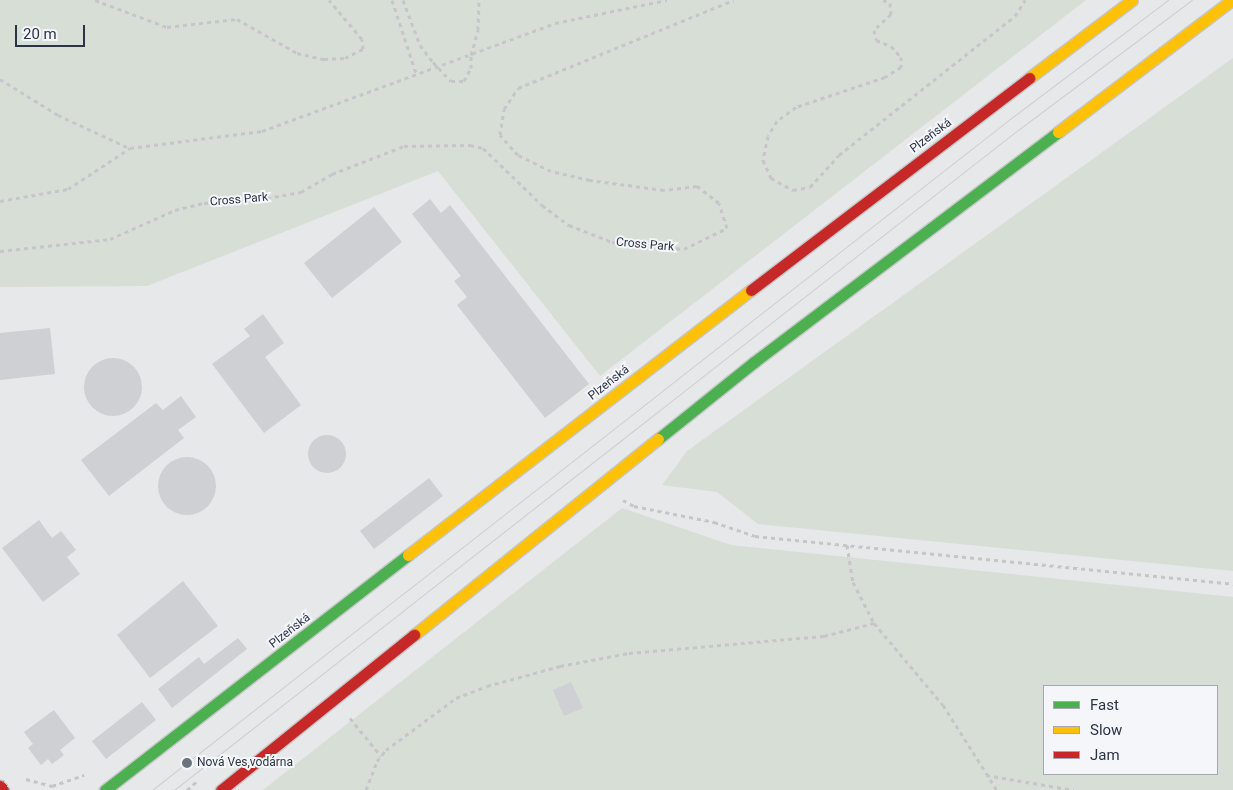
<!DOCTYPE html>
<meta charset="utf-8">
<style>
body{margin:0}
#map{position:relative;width:1233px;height:790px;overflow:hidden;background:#e6e8ea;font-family:Roboto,sans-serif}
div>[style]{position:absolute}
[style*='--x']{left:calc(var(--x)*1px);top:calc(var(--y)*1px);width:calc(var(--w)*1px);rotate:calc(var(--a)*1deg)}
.green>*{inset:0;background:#d6ded6}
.building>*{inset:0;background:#ced0d3}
.round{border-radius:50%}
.path>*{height:3px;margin-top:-1.5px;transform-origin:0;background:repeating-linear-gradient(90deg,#c5c6ca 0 4px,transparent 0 8px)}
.roads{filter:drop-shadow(1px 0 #c4c6c8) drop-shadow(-1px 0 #c4c6c8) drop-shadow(0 1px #c4c6c8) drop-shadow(0 -1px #c4c6c8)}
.fast>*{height:11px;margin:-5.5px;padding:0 5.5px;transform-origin:5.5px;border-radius:5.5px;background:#4caf50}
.slow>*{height:11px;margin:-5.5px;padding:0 5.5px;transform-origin:5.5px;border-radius:5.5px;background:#ffc107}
.jam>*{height:11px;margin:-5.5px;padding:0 5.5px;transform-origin:5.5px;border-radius:5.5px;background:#c62828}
.tram>*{height:1px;margin:-0.5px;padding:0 0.5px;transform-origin:0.5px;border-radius:0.5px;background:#cecfd2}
.dots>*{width:14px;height:14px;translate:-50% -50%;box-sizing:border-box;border:2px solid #f4f6f9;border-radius:50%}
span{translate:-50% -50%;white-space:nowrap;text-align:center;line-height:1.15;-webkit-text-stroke:4px #f4f6f9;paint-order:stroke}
.street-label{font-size:12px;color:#2b3445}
.poi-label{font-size:12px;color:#2b3445}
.left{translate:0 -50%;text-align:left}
.legend{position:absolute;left:1043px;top:685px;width:175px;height:90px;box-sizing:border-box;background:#f4f6f9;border:1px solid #a4a8b1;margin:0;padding:6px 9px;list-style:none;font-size:15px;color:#2b3445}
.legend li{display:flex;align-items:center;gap:10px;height:25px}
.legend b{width:25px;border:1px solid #a4a8b1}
.scale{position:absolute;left:15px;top:25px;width:70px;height:22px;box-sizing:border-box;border:2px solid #2b3445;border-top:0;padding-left:6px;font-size:15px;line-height:18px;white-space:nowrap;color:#2b3445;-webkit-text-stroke:4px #f4f6f9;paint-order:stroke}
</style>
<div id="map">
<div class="green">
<i style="clip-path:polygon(0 0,1086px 0,600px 376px,438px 171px,147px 286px,0 287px)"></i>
<i style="clip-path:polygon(1233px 58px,1233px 571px,758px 524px,717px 492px,662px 485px,687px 451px)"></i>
<i style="clip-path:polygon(evenodd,622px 508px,731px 545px,1233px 597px,1233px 790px,263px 790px,622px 508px,1044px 686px,1217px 686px,1217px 774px,1044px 774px,1044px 686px)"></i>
</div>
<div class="building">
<i style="clip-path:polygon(430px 199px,441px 213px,450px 205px,589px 384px,545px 418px,457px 305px,467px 297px,454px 281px,461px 276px,412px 214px)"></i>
<i style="clip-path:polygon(374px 207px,402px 242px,332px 298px,304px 263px)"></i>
<i style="clip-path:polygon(263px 314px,284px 343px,265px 357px,301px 405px,264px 433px,212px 364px,250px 336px,244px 329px)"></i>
<i style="clip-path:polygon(50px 328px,55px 374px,0 380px,0 333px)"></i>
<i class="round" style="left:84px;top:358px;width:58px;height:58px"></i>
<i style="clip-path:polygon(181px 396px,196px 417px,178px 430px,184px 438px,109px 496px,81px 460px,156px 403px,163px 410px)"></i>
<i class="round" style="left:308px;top:435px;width:38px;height:38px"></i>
<i class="round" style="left:158px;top:457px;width:58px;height:58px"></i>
<i style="clip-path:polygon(429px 478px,443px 496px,374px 549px,360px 531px)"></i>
<i style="clip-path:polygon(39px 520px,52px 538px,61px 531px,76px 550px,67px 557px,80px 574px,43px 602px,2px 548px)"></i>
<i style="clip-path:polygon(183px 581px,218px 626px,150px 678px,117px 635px)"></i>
<i style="clip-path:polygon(238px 638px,247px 649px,172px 708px,158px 689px,199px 657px,204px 664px)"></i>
<i style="clip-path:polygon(571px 682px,583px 708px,564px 716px,553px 690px)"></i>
<i style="clip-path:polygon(142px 702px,156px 720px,106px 759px,92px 741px)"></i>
<i style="clip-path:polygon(54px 710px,75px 738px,60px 750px,64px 755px,52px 764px,48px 759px,41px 765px,28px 748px,33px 744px,24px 732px)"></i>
</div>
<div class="path">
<i style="--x:95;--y:0;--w:77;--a:20.6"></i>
<i style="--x:167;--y:27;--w:70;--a:-6.5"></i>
<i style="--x:237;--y:19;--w:69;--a:29.5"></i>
<i style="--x:297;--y:53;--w:28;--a:13"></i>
<i style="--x:324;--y:59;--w:21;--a:-3"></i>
<i style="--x:345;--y:58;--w:20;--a:-27"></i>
<i style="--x:363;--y:49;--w:10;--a:-96"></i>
<i style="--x:362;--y:39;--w:51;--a:-130.2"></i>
<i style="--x:392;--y:0;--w:80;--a:71.8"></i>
<i style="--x:403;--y:0;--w:48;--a:69.3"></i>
<i style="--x:420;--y:45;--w:21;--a:53"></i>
<i style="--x:433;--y:62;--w:26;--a:47"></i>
<i style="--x:451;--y:81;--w:13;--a:0"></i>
<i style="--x:464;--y:81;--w:15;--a:-62"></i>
<i style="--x:471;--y:68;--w:13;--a:-90"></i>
<i style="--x:471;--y:55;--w:26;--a:-74"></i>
<i style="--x:478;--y:30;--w:30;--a:-88"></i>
<i style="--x:883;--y:0;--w:8;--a:23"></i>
<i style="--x:890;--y:3;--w:11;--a:85"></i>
<i style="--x:891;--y:14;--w:23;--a:137"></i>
<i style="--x:874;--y:30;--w:10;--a:79"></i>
<i style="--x:876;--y:40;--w:16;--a:22"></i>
<i style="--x:891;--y:46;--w:15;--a:48"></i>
<i style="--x:901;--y:57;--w:10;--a:90"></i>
<i style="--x:901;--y:67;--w:19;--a:148"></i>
<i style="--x:885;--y:77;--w:94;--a:161.4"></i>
<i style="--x:796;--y:107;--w:24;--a:144"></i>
<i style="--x:777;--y:121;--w:17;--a:121"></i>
<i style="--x:768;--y:136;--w:25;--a:102"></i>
<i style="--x:763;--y:160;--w:20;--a:66"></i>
<i style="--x:771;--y:178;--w:25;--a:29"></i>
<i style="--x:793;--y:190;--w:17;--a:-10"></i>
<i style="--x:810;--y:187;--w:43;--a:-47.8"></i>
<i style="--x:839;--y:155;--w:224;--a:-38.3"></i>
<i style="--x:1015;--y:16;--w:19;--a:-58"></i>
<i style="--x:0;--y:79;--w:68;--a:31.8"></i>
<i style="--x:58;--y:115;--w:78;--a:24.9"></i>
<i style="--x:0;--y:201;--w:69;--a:-10"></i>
<i style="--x:68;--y:189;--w:74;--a:-33.5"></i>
<i style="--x:130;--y:148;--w:133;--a:-7.3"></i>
<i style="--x:262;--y:131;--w:312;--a:-20.2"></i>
<i style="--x:555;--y:23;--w:114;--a:-11.6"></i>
<i style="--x:0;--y:251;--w:111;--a:-6.2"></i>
<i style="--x:110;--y:239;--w:71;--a:-24"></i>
<i style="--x:175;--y:210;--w:30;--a:-14"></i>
<i style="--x:204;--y:203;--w:47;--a:-2.4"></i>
<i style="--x:251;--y:201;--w:51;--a:-10.2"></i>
<i style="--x:301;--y:192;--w:36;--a:-30"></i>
<i style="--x:332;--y:174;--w:77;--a:-21.3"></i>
<i style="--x:404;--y:146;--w:66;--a:-0.9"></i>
<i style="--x:470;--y:145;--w:13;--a:13"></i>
<i style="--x:483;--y:148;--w:82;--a:44"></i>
<i style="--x:542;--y:205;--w:34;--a:37"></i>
<i style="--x:569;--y:225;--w:46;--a:21.6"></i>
<i style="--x:612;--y:242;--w:72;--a:5.6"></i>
<i style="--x:684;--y:249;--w:48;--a:-26"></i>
<i style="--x:727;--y:228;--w:26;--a:-108"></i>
<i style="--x:719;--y:203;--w:28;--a:-142"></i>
<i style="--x:697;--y:186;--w:33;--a:173"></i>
<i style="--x:664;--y:190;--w:75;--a:-172.3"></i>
<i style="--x:590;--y:180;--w:40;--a:-167"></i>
<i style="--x:551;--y:171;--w:37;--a:-154"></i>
<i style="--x:518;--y:155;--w:27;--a:-132"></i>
<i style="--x:500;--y:135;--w:26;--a:-81"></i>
<i style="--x:504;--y:109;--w:25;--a:-56"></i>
<i style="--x:518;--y:88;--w:233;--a:-22.2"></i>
<i style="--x:623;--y:500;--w:13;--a:29"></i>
<i style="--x:634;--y:506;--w:82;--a:11.3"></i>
<i style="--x:714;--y:522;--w:43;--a:18.9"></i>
<i style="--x:755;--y:536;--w:480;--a:5.7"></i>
<i style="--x:847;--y:545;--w:37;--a:81"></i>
<i style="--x:853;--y:582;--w:46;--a:62.9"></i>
<i style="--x:874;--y:623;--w:107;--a:49.9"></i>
<i style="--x:943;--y:705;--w:101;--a:57.6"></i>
<i style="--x:350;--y:718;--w:49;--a:50.8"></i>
<i style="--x:986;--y:775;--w:89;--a:9.7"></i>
<i style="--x:26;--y:779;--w:27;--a:15"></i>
<i style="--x:52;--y:786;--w:34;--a:-19"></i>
<i style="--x:187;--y:790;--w:13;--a:-42"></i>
<i style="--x:366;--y:790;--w:31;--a:-69"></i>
<i style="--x:377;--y:761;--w:14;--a:-51"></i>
<i style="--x:386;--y:750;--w:87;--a:-36.6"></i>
<i style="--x:456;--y:698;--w:33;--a:-21"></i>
<i style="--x:487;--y:686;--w:76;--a:-15.3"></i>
<i style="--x:560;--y:666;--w:70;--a:-10.7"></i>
<i style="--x:629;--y:653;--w:196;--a:-5"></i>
<i style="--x:824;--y:636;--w:52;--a:-14.6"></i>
</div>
<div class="roads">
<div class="fast">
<i style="--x:658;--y:439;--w:123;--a:-38.7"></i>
<i style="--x:754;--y:362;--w:381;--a:-37.1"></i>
<i style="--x:105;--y:790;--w:383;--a:-37.8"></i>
</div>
<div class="slow">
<i style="--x:1029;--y:78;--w:129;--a:-37.1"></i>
<i style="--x:1058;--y:132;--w:218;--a:-37.2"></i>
<i style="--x:408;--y:555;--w:433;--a:-37.7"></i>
<i style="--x:414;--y:635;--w:313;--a:-38.8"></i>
</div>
<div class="jam">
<i style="--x:751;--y:290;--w:350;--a:-37.3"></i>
<i style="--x:0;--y:786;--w:5;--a:53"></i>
<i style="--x:221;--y:790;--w:248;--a:-38.8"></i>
</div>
</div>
<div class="tram">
<i style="--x:152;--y:790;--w:1089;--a:-38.03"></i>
<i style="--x:1010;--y:119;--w:198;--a:-37"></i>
<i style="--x:174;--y:790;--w:1071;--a:-38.03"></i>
<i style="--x:1018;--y:130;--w:217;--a:-36.8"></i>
</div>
<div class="dots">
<i style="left:187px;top:763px;background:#6c737f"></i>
</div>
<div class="street-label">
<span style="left:931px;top:136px;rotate:-37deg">Plzeňská</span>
<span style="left:239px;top:200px;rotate:-5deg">Cross Park</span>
<span style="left:645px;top:245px;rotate:5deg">Cross Park</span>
<span style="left:609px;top:383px;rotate:-38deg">Plzeňská</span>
<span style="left:290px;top:631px;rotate:-38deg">Plzeňská</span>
</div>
<div class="poi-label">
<span class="left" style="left:197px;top:763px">Nová Ves,vodárna</span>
</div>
<ul class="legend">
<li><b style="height:6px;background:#4caf50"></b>Fast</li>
<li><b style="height:6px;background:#ffc107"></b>Slow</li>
<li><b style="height:6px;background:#c62828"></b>Jam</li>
</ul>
<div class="scale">20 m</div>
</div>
